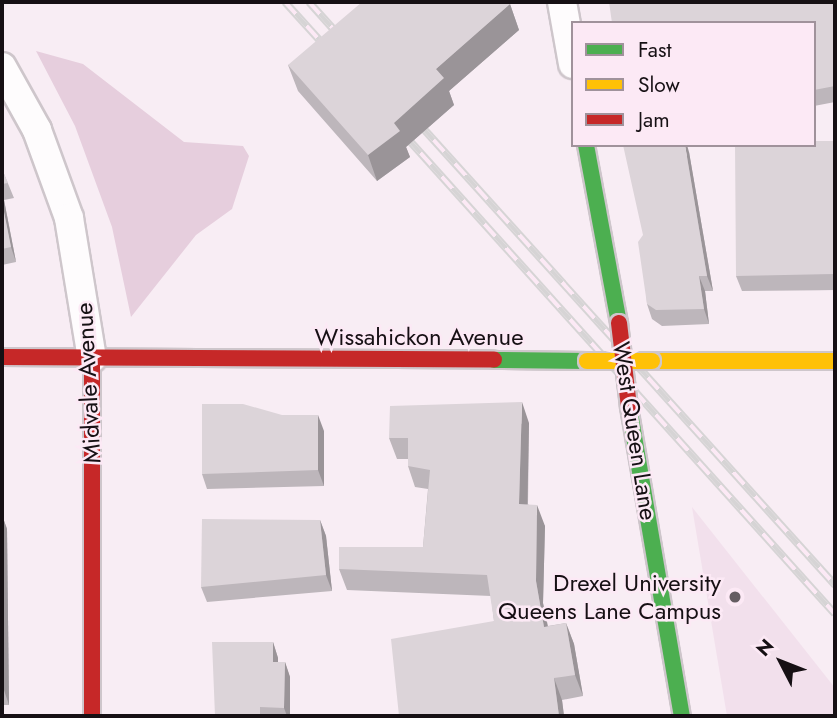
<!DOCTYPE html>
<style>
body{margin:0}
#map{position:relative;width:837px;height:718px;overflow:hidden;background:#f8edf4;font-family:Jost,sans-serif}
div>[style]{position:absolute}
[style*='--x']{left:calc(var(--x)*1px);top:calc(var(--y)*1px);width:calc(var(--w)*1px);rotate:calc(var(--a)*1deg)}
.built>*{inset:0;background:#f2e0ec}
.green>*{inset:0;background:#e6cedd}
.roads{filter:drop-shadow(2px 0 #cec6cb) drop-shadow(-2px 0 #cec6cb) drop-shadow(0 2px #cec6cb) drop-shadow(0 -2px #cec6cb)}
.street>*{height:28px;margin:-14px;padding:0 14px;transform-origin:14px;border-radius:14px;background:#fefcfd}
.fast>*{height:16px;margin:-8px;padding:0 8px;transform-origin:8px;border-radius:8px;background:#4caf50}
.slow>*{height:16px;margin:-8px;padding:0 8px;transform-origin:8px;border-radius:8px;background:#ffc107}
.jam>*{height:16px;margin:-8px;padding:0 8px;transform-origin:8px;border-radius:8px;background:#c62828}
.rail>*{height:8px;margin-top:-4px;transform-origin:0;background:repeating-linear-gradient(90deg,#fce9f5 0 16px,#d6d4d5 0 32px);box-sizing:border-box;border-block:2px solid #d6d4d5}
.bridges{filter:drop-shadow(2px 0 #cec6cb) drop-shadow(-2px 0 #cec6cb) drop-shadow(0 2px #cec6cb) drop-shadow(0 -2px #cec6cb)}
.slow-bridge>*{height:16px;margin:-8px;padding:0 8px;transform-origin:8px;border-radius:8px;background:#ffc107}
.jam-bridge>*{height:16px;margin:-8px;padding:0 8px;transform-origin:8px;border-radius:8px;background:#c62828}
.wall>*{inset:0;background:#bdb6bb}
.shaded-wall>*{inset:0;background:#9a9498}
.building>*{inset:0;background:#dcd4d9}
.dots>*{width:19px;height:19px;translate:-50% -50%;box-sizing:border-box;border:4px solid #fce9f5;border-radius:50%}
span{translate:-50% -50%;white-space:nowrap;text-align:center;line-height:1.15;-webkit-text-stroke:5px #fce9f5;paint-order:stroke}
.street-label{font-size:24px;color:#161014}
.poi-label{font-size:24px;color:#161014}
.right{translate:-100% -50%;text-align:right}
.frame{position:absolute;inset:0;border:4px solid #161014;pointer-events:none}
.legend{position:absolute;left:571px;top:21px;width:245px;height:126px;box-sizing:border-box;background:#fce9f5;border:2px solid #a0929b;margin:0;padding:9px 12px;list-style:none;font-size:21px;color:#161014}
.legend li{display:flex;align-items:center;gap:14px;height:35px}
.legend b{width:35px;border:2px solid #a0929b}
.north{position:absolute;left:746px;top:627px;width:70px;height:70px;-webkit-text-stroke:5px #fce9f5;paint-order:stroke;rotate:312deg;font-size:19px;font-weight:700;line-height:28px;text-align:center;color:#161014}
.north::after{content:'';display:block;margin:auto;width:24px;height:32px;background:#161014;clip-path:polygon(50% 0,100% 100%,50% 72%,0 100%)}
</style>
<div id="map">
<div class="built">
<i style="clip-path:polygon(692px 507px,835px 688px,835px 716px,727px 716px)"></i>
</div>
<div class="green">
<i style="clip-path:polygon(36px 51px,83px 64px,184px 142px,243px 146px,249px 156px,232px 209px,196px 235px,131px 317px,112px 227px,75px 126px)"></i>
</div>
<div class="roads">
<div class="street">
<i style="--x:562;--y:2;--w:63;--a:79.9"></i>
<i style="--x:2;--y:67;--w:72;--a:60.9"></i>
<i style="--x:37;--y:130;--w:94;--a:70"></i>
<i style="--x:69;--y:218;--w:142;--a:80.7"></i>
</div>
<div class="fast">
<i style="--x:586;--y:145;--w:181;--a:79.5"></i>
<i style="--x:494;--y:360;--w:93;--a:0.6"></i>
<i style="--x:629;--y:407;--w:314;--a:80.3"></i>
</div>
<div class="slow">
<i style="--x:652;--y:361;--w:183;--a:0"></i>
</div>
<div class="jam">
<i style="--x:2;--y:357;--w:492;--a:0.3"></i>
<i style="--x:92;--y:358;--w:358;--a:90"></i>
</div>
</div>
<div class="rail">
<i style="--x:285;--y:2;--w:70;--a:47.9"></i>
<i style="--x:309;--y:2;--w:52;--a:48.1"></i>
<i style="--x:412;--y:116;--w:632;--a:47.95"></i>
<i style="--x:399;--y:129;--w:652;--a:48.05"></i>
</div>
<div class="bridges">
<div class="slow-bridge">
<i style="--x:587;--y:361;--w:65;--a:0"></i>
</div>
<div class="jam-bridge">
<i style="--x:619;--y:323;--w:85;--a:83.2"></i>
</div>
</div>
<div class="wall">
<i style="clip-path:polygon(835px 2px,835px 102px,814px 106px,814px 23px)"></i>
<i style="clip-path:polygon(510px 4px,519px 30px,449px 91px,454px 105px,406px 147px,410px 157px,377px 181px,298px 91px,288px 65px)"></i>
<i style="clip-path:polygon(835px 141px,835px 290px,742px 291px,736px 276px)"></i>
<i style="clip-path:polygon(689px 152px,713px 291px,705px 291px,709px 324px,662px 326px,652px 319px,647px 304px,643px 235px)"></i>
<i style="clip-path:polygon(2px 169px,14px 198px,4px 200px,16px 262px,2px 265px)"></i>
<i style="clip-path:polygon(529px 423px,528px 504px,545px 526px,543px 603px,548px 626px,566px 623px,574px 644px,583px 696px,562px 700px,564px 716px,399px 716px,494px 621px,491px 596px,347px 590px,339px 569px,423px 547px,428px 489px,415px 487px,408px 466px,408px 459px,397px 459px,389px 438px)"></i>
<i style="clip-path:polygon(324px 431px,324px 486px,207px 489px,202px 474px)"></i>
<i style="clip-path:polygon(2px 515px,7px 529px,9px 705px,2px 705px)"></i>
<i style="clip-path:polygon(320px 520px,326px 536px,332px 591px,207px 602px,201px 587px)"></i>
<i style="clip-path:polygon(273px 642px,278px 658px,278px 662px,285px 662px,290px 677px,290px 716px,215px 716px)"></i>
</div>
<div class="shaded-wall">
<i style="clip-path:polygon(510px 4px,519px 30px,449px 91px,454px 105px,406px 147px,410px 157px,377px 181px,368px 155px,436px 69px)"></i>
<i style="clip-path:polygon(685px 145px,687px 145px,689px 152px,713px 291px,707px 276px)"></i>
<i style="clip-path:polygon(2px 194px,4px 200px,16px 262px,11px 247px,2px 202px)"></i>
<i style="clip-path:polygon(699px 276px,705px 291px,709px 324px,704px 309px)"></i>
<i style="clip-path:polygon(522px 402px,529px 423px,527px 525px,519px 504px)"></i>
<i style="clip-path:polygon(318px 415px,324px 431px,324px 486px,318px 470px)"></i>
<i style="clip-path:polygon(537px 505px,545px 526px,543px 603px,552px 648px,544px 627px,536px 581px)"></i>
<i style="clip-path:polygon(2px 515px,7px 529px,9px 705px,4px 690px)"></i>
<i style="clip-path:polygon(320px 520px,326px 536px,332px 591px,326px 575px)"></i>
<i style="clip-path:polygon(566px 623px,574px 644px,583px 696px,575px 675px)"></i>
<i style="clip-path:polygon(273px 642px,278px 658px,278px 677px,273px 662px)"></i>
<i style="clip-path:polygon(285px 662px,290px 677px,290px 716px,287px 716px,284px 708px)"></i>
<i style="clip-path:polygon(554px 678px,562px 700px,564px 716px,559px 716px)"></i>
</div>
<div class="building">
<i style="clip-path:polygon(362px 2px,508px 2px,510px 4px,436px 69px,444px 78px,394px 123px,400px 131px,368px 155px,288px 65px)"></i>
<i style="clip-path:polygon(609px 2px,835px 2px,835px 86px,814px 90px,814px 23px,612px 23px)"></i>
<i style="clip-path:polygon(814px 141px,835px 141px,835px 274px,736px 276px,735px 145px,814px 145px)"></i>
<i style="clip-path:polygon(623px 145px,685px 145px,707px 276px,699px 276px,704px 309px,656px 310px,647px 304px,638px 242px,643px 235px)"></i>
<i style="clip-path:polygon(2px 169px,8px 183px,2px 184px)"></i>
<i style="clip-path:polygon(2px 202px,11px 247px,2px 249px)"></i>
<i style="clip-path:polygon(522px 402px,519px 504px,537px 505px,536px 581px,544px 627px,566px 623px,575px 675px,554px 678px,559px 716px,459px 716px,459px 714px,446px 716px,399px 716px,391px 639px,494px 621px,487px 575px,339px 569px,339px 547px,423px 547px,430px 470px,408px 466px,408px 438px,389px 438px,390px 406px)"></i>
<i style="clip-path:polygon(202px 404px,243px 404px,282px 415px,318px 415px,318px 470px,202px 474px)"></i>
<i style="clip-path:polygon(202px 519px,320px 520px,326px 575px,201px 587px)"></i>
<i style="clip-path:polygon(2px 526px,4px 690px,2px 690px)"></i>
<i style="clip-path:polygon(212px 642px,273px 642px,273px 662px,285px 662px,284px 708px,260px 707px,260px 716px,215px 716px)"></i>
</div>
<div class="dots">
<i style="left:735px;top:597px;background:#655d62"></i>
</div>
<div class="street-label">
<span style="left:419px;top:337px">Wissahickon Avenue</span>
<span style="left:88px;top:383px;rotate:-93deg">Midvale Avenue</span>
<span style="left:635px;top:431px;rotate:81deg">West Queen Lane</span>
</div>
<div class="poi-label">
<span class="right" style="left:721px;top:597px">Drexel University<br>Queens Lane Campus</span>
</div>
<div class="frame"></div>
<ul class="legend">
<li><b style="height:9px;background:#4caf50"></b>Fast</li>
<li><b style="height:9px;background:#ffc107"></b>Slow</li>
<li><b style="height:9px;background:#c62828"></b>Jam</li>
</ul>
<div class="north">N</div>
</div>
